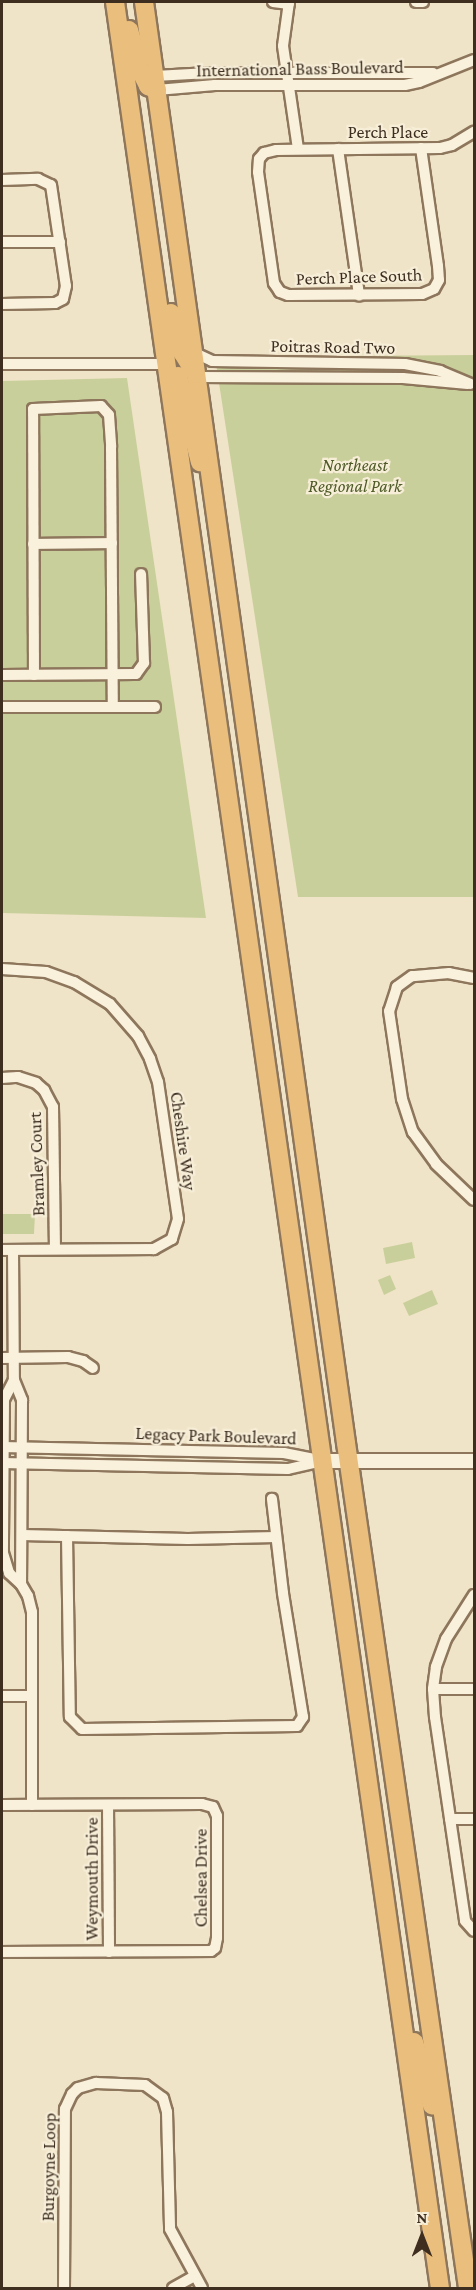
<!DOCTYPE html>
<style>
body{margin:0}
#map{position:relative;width:476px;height:2290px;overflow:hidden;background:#f0e4c8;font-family:"Crimson Pro",serif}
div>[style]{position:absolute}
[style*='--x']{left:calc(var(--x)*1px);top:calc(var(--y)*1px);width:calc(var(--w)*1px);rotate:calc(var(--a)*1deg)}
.green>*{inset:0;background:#c9cf9b}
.roads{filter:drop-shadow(2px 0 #8d765c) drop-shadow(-2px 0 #8d765c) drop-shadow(0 2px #8d765c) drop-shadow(0 -2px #8d765c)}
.minor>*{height:10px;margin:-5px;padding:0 5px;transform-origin:5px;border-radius:5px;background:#faf1dc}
.tertiary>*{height:14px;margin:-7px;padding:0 7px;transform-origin:7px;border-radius:7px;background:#faf1dc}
.trunk>*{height:18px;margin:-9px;padding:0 9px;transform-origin:9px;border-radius:9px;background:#eabe7c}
span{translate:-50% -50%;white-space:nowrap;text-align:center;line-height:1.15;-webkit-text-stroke:4.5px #f7eed8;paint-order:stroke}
.street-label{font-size:18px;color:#3d2e20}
.park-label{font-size:18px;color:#4d5a26;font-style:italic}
.frame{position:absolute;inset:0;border:3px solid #3d2e20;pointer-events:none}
.north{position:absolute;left:392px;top:2206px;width:60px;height:60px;-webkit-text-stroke:4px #f7eed8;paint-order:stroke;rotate:0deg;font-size:16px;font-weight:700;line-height:24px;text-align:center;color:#3d2e20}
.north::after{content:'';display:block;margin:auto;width:21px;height:27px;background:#3d2e20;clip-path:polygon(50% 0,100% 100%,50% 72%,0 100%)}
</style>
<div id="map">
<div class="green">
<i style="clip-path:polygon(474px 355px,474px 897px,298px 897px,215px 357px)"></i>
<i style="clip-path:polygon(127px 378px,206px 918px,2px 913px,2px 381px)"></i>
<i style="clip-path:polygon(2px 1214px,35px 1214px,34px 1234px,2px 1234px)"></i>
<i style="clip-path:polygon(412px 1242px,415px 1258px,386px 1264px,383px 1248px)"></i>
<i style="clip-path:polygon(390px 1275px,396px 1289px,384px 1295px,378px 1280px)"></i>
<i style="clip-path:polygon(432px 1290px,438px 1304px,409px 1316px,403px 1303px)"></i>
</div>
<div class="roads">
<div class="minor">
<i style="--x:273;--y:2;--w:16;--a:7"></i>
<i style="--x:289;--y:2;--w:44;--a:97.8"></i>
<i style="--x:283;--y:46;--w:104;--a:81.7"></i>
<i style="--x:416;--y:2;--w:7;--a:0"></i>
<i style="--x:155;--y:76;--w:54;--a:-3.2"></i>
<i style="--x:209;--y:73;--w:224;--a:0"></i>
<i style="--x:157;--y:90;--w:58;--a:-4.9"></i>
<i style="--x:215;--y:85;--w:190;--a:0"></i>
<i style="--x:405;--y:85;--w:14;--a:-12"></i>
<i style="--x:419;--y:82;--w:59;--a:-21.8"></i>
<i style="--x:421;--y:148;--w:119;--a:81.8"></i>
<i style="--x:438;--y:266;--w:14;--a:86"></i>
<i style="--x:439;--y:280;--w:10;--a:119"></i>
<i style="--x:434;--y:289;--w:13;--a:157"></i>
<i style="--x:422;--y:294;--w:134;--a:179.6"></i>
<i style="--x:288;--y:295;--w:9;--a:-159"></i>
<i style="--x:280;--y:292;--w:11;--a:-124"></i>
<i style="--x:274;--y:283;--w:112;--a:-98.2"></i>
<i style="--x:258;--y:172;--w:13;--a:-86"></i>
<i style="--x:259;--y:159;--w:8;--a:-50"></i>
<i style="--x:264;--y:153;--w:12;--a:-14"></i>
<i style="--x:276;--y:150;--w:164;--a:-0.7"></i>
<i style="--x:440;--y:148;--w:12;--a:-14"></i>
<i style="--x:452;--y:145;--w:26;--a:-31"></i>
<i style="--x:338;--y:149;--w:148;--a:81.8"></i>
<i style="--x:2;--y:180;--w:36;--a:-2"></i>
<i style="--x:38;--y:179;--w:14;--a:25"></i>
<i style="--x:51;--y:185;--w:102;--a:81.6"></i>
<i style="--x:66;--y:286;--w:13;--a:103"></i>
<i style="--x:63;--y:299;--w:9;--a:153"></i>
<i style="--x:55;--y:303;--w:53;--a:178.9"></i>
<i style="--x:2;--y:242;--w:58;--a:0"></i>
<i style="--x:195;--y:353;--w:19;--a:25"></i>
<i style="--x:212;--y:361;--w:193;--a:0.9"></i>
<i style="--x:405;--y:364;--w:36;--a:11"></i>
<i style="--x:440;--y:371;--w:33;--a:23"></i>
<i style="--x:2;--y:364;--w:165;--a:0"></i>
<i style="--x:199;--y:377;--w:204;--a:0.3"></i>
<i style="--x:403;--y:378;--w:65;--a:5.3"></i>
<i style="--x:33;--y:544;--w:79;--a:-0.7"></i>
<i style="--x:2;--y:675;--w:134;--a:-0.4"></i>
<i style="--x:136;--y:674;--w:14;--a:-54"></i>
<i style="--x:144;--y:663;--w:89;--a:-91.9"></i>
<i style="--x:34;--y:675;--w:266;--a:-90.2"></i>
<i style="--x:33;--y:409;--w:68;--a:-2.5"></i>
<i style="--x:101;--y:406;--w:12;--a:48"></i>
<i style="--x:109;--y:415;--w:32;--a:86"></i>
<i style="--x:111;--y:447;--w:260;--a:89.6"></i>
<i style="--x:2;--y:707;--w:153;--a:0"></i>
<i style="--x:2;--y:969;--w:44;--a:3.9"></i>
<i style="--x:46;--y:972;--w:30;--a:20"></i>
<i style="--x:74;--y:982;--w:42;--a:31.4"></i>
<i style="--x:110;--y:1004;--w:43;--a:48.8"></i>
<i style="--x:138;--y:1036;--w:26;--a:62"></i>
<i style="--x:150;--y:1059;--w:24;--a:71"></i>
<i style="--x:158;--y:1082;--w:138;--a:81.7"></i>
<i style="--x:178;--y:1219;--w:21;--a:107"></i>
<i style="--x:172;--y:1239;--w:21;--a:151"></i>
<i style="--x:154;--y:1249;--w:152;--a:179.6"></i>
<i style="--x:474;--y:978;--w:25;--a:-169"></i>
<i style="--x:449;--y:973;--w:37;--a:175"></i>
<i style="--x:412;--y:976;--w:19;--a:144"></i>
<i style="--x:397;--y:987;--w:25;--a:108"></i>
<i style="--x:389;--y:1011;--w:89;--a:81.6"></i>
<i style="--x:402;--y:1099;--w:35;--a:72"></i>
<i style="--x:413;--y:1132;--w:39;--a:54"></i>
<i style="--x:436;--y:1164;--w:52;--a:43.5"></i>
<i style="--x:2;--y:1078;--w:16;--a:-4"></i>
<i style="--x:18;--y:1077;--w:19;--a:18"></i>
<i style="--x:36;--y:1083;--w:11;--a:41"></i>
<i style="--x:44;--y:1090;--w:19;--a:62"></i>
<i style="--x:53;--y:1107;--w:142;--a:89.2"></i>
<i style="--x:13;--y:1250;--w:130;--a:89.6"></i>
<i style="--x:14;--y:1380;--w:22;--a:68"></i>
<i style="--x:22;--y:1400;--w:184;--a:90.3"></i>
<i style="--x:2;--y:1358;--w:66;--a:-0.9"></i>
<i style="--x:68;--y:1357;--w:16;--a:15"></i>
<i style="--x:83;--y:1361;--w:12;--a:35"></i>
<i style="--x:14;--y:1380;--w:22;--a:117"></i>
<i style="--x:4;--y:1400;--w:153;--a:90.4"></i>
<i style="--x:3;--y:1553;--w:21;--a:73"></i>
<i style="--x:9;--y:1573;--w:16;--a:43"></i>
<i style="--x:21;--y:1584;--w:14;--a:60"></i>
<i style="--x:28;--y:1596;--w:16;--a:76"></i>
<i style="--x:32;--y:1612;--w:193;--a:90"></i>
<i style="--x:2;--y:1447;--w:282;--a:1.2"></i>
<i style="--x:284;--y:1453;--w:37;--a:11"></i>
<i style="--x:2;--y:1463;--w:286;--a:1.2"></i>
<i style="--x:288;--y:1469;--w:36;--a:-13"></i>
<i style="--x:22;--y:1535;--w:166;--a:1.4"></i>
<i style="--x:188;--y:1539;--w:88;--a:-1.3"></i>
<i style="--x:67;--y:1536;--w:181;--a:89.1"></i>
<i style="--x:70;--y:1717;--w:17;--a:45"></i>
<i style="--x:82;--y:1729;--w:215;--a:-0.8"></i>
<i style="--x:297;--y:1726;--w:11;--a:-56"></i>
<i style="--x:303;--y:1717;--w:126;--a:-99.2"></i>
<i style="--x:283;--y:1593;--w:95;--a:-96.7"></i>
<i style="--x:474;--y:1595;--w:52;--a:122.5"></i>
<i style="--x:446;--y:1639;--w:30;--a:110"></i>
<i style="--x:436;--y:1667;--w:22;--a:98"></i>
<i style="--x:433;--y:1689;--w:28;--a:86"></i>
<i style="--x:435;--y:1717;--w:206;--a:81.6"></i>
<i style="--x:465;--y:1921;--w:13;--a:48"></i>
<i style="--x:433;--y:1689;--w:41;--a:0"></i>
<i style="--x:2;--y:1696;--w:29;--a:0"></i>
<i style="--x:2;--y:1805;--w:200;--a:-0.3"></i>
<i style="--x:202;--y:1804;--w:11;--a:15"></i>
<i style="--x:213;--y:1807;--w:10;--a:66"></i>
<i style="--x:217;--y:1816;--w:122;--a:90"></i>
<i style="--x:217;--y:1938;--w:10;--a:101"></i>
<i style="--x:215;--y:1948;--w:5;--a:143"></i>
<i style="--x:211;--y:1951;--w:209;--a:179.7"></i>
<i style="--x:108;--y:1805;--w:147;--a:89.6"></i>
<i style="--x:450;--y:1819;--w:24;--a:0"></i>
<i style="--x:64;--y:2288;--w:179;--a:-89.7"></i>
<i style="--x:65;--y:2109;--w:17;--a:-65"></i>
<i style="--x:72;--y:2094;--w:8;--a:-45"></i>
<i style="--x:78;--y:2088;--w:19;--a:-16"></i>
<i style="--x:96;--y:2083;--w:49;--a:2.3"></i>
<i style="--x:145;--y:2085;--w:22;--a:36"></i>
<i style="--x:163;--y:2098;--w:15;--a:74"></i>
<i style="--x:167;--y:2112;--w:117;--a:88.5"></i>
<i style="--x:170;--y:2229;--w:67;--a:61.5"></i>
<i style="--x:173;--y:2288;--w:25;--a:-29"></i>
</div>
<div class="tertiary">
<i style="--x:323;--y:1461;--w:151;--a:0"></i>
</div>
<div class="trunk">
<i style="--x:115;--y:2;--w:2309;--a:81.91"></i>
<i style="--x:144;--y:2;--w:1455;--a:82.02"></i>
<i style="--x:346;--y:1443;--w:854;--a:81.78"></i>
<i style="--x:129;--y:30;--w:44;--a:74.1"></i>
<i style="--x:141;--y:72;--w:16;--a:63"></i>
<i style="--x:148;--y:86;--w:10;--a:24"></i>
<i style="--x:171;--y:313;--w:41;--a:74.2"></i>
<i style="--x:182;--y:352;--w:25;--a:58"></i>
<i style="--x:178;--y:376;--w:89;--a:75.7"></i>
<i style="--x:414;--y:2042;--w:66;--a:74.1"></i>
</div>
</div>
<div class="street-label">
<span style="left:300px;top:69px;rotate:-1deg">International Bass Boulevard</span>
<span style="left:388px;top:132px">Perch Place</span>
<span style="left:359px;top:277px;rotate:-2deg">Perch Place South</span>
<span style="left:333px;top:347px;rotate:1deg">Poitras Road Two</span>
<span style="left:183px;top:1141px;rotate:82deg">Cheshire Way</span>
<span style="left:37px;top:1164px;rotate:-92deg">Bramley Court</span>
<span style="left:216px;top:1436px;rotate:2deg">Legacy Park Boulevard</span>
<span style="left:201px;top:1878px;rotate:-90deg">Chelsea Drive</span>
<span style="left:92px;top:1879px;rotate:-90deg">Weymouth Drive</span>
<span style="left:49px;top:2167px;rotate:-89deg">Burgoyne Loop</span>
</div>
<div class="park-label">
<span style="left:355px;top:476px">Northeast<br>Regional Park</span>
</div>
<div class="frame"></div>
<div class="north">N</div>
</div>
